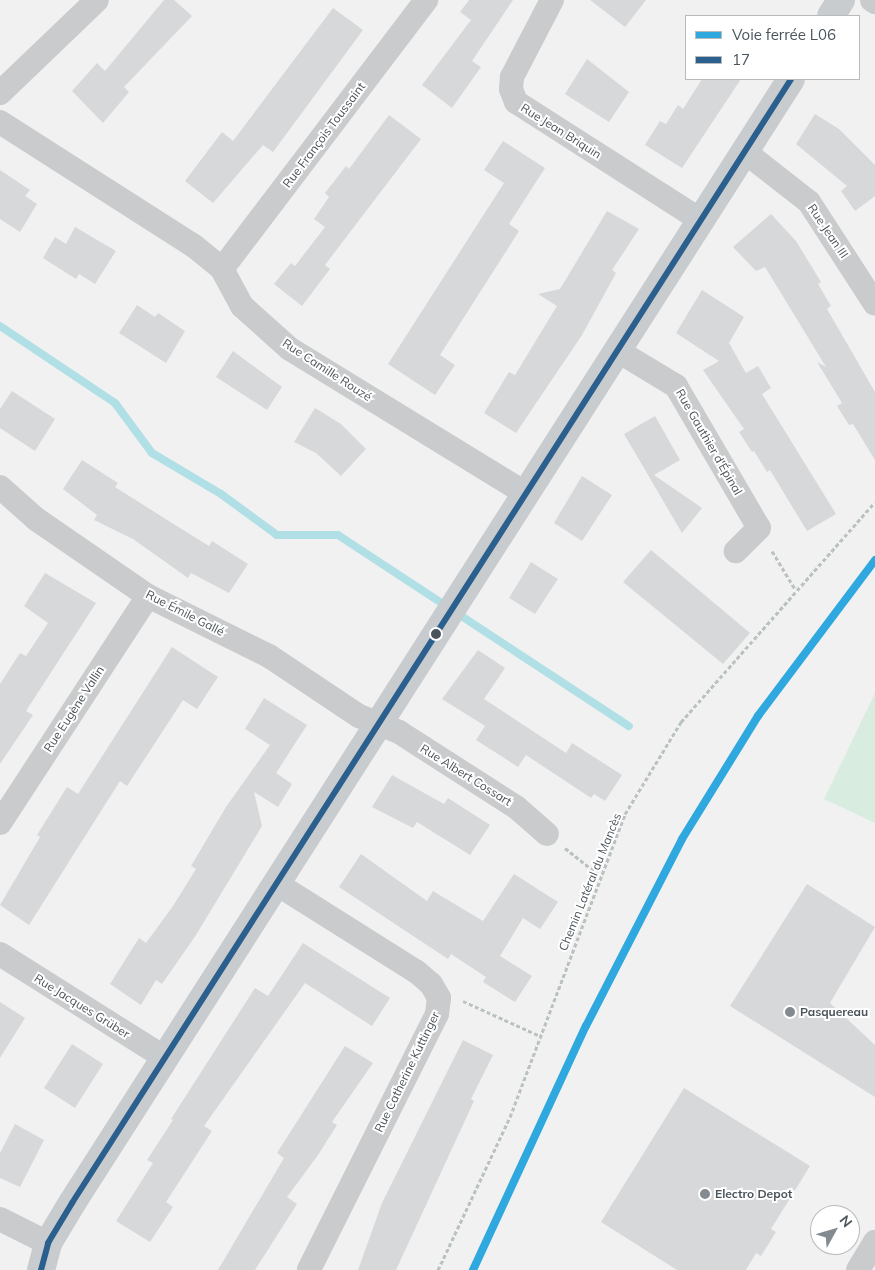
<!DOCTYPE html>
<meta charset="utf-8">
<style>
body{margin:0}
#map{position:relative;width:875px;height:1270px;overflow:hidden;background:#f1f1f1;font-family:Mulish,sans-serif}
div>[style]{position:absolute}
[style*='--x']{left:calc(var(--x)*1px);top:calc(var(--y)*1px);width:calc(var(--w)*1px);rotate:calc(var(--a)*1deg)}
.green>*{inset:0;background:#d8eddf}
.stream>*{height:8px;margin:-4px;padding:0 4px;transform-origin:4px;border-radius:4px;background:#b1dfe6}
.building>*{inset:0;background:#d7d8da}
.path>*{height:3px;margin-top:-1.5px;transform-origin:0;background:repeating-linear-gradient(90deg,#b9c2bf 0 4px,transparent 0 6.5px)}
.street>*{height:24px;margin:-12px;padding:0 12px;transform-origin:12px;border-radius:12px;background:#c9cbcc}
.secondary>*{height:28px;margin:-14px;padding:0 14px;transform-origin:14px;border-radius:14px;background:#c9ccce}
.bus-1>*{height:6px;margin:-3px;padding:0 3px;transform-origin:3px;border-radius:3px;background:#2b5f8d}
.rail-1>*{height:8px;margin:-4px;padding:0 4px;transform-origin:4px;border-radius:4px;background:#2ea8de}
.dots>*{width:14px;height:14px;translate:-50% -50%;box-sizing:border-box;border:2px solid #fff;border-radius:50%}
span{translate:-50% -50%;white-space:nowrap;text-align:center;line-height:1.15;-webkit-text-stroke:4px #fff;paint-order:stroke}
.street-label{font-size:12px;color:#4a545b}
.poi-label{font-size:12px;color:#4a545b;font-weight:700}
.left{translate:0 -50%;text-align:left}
.legend{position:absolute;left:685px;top:15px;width:175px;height:65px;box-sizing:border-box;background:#fff;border:1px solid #b7bbbd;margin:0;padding:6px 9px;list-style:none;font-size:15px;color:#4a545b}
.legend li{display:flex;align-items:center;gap:10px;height:25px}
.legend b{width:25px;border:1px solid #b7bbbd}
.north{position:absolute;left:810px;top:1205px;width:50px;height:50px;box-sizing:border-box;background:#fff;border:1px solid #b7bbbd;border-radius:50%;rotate:51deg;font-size:14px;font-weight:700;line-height:20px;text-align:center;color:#4a545b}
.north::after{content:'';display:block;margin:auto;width:18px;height:22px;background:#848b90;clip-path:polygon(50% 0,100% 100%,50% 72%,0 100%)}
</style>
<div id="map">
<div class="green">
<i style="clip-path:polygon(875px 693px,875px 823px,824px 799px)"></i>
</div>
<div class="stream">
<i style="--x:0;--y:326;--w:138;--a:33.8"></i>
<i style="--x:115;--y:403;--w:62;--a:53.5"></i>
<i style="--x:152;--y:453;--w:80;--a:30.7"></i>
<i style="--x:221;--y:494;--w:69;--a:36.2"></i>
<i style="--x:277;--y:535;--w:61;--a:0"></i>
<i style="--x:338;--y:535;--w:348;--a:33.3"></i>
</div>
<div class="building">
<i style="clip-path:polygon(164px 0,174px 0,192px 16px,124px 87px,129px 92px,103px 123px,72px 91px,97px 63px,105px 71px)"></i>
<i style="clip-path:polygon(469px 0,513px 0,472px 61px,481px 67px,452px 108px,422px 85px,471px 20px,460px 12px)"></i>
<i style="clip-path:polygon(590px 0,646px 0,625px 27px)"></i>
<i style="clip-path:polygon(333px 8px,363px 30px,273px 152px,263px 145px,213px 203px,185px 181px,222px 132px,233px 141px)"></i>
<i style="clip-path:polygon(587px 59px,629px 92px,609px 122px,565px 94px)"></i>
<i style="clip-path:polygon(702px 79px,741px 79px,682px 168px,645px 145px,660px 121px,666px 124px,678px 105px,683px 109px)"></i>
<i style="clip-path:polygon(815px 114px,839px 129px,875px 165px,875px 196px,855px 211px,841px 191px,847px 186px,796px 144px)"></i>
<i style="clip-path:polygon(389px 115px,421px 139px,325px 265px,330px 269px,302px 306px,274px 284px,291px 263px,295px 266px,325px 227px,314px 219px,329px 197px,325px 193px,346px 166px,349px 169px)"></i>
<i style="clip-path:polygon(503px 141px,545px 168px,509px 224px,519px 231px,440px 355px,455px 365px,435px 395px,388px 364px,504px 183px,484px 170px)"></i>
<i style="clip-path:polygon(0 170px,30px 190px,25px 196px,37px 204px,20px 232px,0 219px)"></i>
<i style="clip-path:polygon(607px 211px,639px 229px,612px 270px,616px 273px,582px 335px,516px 433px,484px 413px,509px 372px,515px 375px,557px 306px,538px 294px,560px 289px)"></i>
<i style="clip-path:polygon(771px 214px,796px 241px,821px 282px,818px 284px,831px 306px,827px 309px,875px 392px,875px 460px,853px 424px,849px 425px,837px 406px,842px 403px,817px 362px,826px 367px,765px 267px,756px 271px,733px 247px)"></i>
<i style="clip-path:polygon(75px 227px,116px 251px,95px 284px,79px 274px,76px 279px,43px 258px,55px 237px,66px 244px)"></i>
<i style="clip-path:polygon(702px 290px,744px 317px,729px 343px,746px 373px,758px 366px,771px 388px,762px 394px,836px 514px,807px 531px,770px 470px,767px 472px,754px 451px,752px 452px,739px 432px,744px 429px,703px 370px,719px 361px,676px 333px)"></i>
<i style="clip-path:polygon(137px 305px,155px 317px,158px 313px,185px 331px,166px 363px,119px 333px)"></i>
<i style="clip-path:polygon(233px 351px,282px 387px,267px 410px,216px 377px)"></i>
<i style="clip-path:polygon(12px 391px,55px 419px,35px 451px,0 428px,0 409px)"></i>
<i style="clip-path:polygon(315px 408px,341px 424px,366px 449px,341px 476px,316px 453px,294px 442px)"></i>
<i style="clip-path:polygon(655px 416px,680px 460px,654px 475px,702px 508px,682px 533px,624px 434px)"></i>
<i style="clip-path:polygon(82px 460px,118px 483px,115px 487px,172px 523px,209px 546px,212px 541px,248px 564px,229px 593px,191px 573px,188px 578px,133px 539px,94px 520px,97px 515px,63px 489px)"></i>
<i style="clip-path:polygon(582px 476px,612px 495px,582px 541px,554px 523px)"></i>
<i style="clip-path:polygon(651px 550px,750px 633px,723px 664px,623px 582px)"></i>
<i style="clip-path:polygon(531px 562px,558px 579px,535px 614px,509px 598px)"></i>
<i style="clip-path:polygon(45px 573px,96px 603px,26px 711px,33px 715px,0 764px,0 684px,20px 653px,26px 656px,48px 623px,24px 606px)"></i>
<i style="clip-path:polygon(172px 647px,218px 677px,197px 709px,183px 700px,127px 786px,120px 781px,29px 925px,0 905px,40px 837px,37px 835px,67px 787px,78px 794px)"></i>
<i style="clip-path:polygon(478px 650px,505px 668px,484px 699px,566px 753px,572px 743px,622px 775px,605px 801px,594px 794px,591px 798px,526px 755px,518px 767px,476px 740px,485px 726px,442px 699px)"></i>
<i style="clip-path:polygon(264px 698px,307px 725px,276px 773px,292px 784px,278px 807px,254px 792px,262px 826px,196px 935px,162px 984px,156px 980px,141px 1005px,110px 984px,139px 938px,146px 943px,173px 906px,196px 869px,191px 866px,226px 807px,270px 745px,245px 729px)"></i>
<i style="clip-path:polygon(392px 775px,444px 804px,448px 798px,490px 825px,470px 855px,417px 822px,413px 828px,372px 807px)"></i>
<i style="clip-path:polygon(361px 854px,427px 901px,433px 891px,483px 921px,514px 874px,558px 902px,540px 929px,523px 918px,500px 956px,532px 976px,515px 1002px,483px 982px,486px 977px,451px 954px,448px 959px,339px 887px)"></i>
<i style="clip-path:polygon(807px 884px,875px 927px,830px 1003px,875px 1045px,875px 1097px,730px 1006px)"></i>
<i style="clip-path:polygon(303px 943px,390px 998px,372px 1026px,305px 983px,204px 1126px,212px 1131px,166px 1202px,173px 1207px,150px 1242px,116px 1221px,153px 1163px,147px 1160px,173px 1120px,171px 1119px,255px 988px,268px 996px)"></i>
<i style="clip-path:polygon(0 1002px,25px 1018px,0 1058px)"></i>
<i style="clip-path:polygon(463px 1040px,493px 1055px,471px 1099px,474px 1101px,396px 1270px,358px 1270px,382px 1203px)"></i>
<i style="clip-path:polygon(72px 1044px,103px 1064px,75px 1108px,44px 1088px)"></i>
<i style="clip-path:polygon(345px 1046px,373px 1063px,332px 1122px,337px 1125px,318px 1155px,287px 1197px,297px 1204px,255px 1270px,218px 1270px,284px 1158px,277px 1153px)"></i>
<i style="clip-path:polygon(684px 1088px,810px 1166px,771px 1229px,776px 1232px,761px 1256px,756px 1253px,746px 1270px,677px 1270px,601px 1222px)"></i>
<i style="clip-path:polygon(15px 1124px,44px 1140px,20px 1187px,0 1178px,0 1153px)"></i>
</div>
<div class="path">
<i style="--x:772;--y:551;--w:44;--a:58.8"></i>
<i style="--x:565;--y:848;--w:43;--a:38.5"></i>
<i style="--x:463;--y:1001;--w:85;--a:24.4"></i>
<i style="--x:438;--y:1270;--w:169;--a:-64.8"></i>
<i style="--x:510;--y:1117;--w:324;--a:-69.2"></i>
<i style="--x:625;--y:814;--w:108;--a:-58.7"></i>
<i style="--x:681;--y:722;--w:293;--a:-48.6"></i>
</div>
<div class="street">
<i style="--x:552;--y:0;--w:87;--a:117.5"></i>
<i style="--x:512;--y:77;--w:12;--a:95"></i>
<i style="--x:511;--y:89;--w:14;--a:69"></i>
<i style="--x:516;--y:102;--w:221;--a:32.6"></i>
<i style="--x:872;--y:0;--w:4;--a:34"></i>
<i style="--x:0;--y:93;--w:134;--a:-43.8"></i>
<i style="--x:0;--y:122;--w:230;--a:32.6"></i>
<i style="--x:194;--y:246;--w:36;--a:39"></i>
<i style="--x:222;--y:269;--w:42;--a:61.6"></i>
<i style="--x:242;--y:306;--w:64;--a:41.9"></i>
<i style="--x:290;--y:349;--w:278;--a:31.5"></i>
<i style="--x:745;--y:152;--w:81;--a:38"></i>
<i style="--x:809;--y:202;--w:121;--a:57.1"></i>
<i style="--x:222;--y:269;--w:338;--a:-52.8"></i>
<i style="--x:618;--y:351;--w:68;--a:31.1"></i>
<i style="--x:676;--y:386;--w:164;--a:59.7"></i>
<i style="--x:759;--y:528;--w:33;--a:135"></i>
<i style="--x:0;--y:487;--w:48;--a:41.6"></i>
<i style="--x:36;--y:519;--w:136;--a:34.5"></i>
<i style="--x:148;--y:596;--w:135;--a:26.4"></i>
<i style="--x:269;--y:656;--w:108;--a:33.7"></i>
<i style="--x:359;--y:716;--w:43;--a:21.8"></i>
<i style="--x:399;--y:732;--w:139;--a:32.7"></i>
<i style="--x:516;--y:807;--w:41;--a:41.1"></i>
<i style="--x:0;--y:823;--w:271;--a:-56.9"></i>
<i style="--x:277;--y:884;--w:165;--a:32.2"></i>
<i style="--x:417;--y:972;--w:18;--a:41"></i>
<i style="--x:431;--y:984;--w:16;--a:60"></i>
<i style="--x:439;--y:998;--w:16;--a:97"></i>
<i style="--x:437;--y:1014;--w:286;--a:116.6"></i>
<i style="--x:0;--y:954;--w:195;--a:32.2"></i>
<i style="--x:0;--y:1219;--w:54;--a:26.6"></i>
<i style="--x:858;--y:1270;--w:33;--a:-59"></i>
</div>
<div class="secondary">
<i style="--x:831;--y:16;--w:19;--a:-58"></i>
<i style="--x:41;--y:1270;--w:28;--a:-75"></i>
<i style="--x:48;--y:1243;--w:47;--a:-59"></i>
<i style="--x:72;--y:1203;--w:1334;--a:-57.39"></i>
</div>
<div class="bus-1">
<i style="--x:41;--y:1270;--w:28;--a:-75"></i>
<i style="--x:48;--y:1243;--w:47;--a:-59"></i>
<i style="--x:72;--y:1203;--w:1334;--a:-57.39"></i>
</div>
<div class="rail-1">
<i style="--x:473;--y:1270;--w:269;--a:-65.2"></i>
<i style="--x:586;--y:1026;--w:210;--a:-62.8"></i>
<i style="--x:682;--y:839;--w:145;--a:-58.3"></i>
<i style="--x:758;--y:716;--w:195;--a:-53.1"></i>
</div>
<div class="dots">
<i style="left:436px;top:634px;background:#4a545b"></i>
<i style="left:790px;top:1012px;background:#848b90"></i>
<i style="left:705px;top:1194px;background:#848b90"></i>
</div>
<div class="street-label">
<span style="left:561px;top:131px;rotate:32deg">Rue Jean Briquin</span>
<span style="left:324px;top:135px;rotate:-53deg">Rue François Toussaint</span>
<span style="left:828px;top:231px;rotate:56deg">Rue Jean III</span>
<span style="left:327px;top:370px;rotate:33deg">Rue Camille Rouzé</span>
<span style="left:709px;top:442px;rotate:60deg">Rue Gauthier d'Épinal</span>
<span style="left:185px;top:613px;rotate:27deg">Rue Émile Gallé</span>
<span style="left:74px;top:709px;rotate:-57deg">Rue Eugène Vallin</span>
<span style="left:466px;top:775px;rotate:32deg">Rue Albert Cossart</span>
<span style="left:590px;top:882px;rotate:-68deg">Chemin Latéral du Mancès</span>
<span style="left:82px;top:1006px;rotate:32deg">Rue Jacques Grüber</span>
<span style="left:407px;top:1072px;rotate:-64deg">Rue Catherine Kuttinger</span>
</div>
<div class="poi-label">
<span class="left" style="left:800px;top:1012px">Pasquereau</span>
<span class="left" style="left:715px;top:1194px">Electro Depot</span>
</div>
<ul class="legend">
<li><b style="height:6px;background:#2ea8de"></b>Voie ferrée L06</li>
<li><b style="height:6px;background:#2b5f8d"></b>17</li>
</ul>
<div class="north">N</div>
</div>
